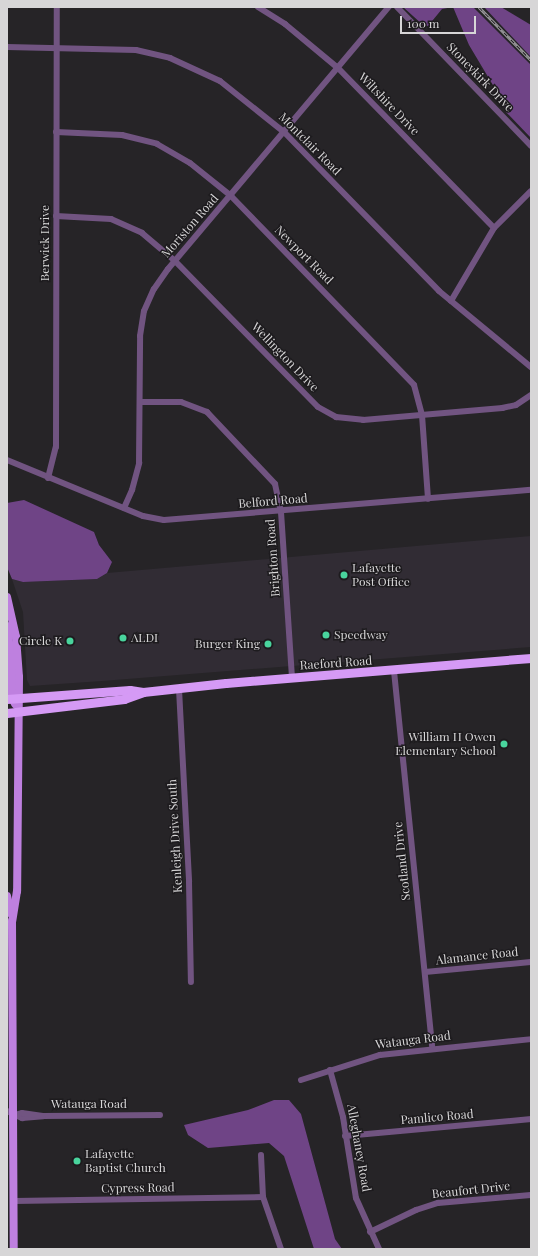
<!DOCTYPE html>
<style>
body{margin:0}
#map{position:relative;width:538px;height:1256px;overflow:hidden;background:#262427;font-family:"Playfair Display",serif}
div>[style]{position:absolute}
[style*='--x']{left:calc(var(--x)*1px);top:calc(var(--y)*1px);width:calc(var(--w)*1px);rotate:calc(var(--a)*1deg)}
.built>*{inset:0;background:#312c34}
.forest>*{inset:0;background:#6f4486}
.minor>*{height:6px;margin:-3px;padding:0 3px;transform-origin:3px;border-radius:3px;background:#715481}
.major>*{height:8px;margin:-4px;padding:0 4px;transform-origin:4px;border-radius:4px;background:#be80df}
.highway>*{height:9px;margin:-4.5px;padding:0 4.5px;transform-origin:4.5px;border-radius:4.5px;background:#d59af5}
.rail>*{height:3px;margin-top:-1.5px;transform-origin:0;background:repeating-linear-gradient(90deg,#1d1b1e 0 4.5px,#9f9ea0 0 9px);box-sizing:border-box;border-block:1px solid #9f9ea0}
.dots>*{width:11px;height:11px;translate:-50% -50%;box-sizing:border-box;border:2px solid #1d1b1e;border-radius:50%}
span{translate:-50% -50%;white-space:nowrap;text-align:center;line-height:1.15;-webkit-text-stroke:3px #1d1b1e;paint-order:stroke}
.street-label{font-size:12px;color:#d7d6d7}
.poi-label{font-size:12px;color:#d7d6d7}
.left{translate:0 -50%;text-align:left}
.right{translate:-100% -50%;text-align:right}
.frame{position:absolute;inset:0;border:8px solid #d7d6d7;pointer-events:none}
.scale{position:absolute;left:400px;top:16px;width:76px;height:18px;box-sizing:border-box;border:2px solid #d7d6d7;border-top:0;padding-left:5px;font-size:12px;line-height:14px;white-space:nowrap;color:#d7d6d7;-webkit-text-stroke:3px #1d1b1e;paint-order:stroke}
</style>
<div id="map">
<div class="built">
<i style="clip-path:polygon(531px 536px,531px 647px,102px 681px,30px 686px,27px 680px,23px 612px,12px 579px,23px 582px,97px 579px,107px 573px)"></i>
</div>
<div class="forest">
<i style="clip-path:polygon(403px 7px,473px 7px,531px 65px,531px 138px,506px 112px,503px 102px,469px 45px,453px 7px,442px 9px,428px 26px,423px 25px)"></i>
<i style="clip-path:polygon(484px 7px,501px 7px,531px 25px,531px 57px)"></i>
<i style="clip-path:polygon(24px 500px,94px 532px,99px 545px,112px 562px,107px 573px,97px 579px,23px 582px,12px 579px,7px 567px,7px 503px)"></i>
<i style="clip-path:polygon(274px 1100px,289px 1100px,301px 1114px,335px 1239px,342px 1249px,314px 1249px,284px 1156px,269px 1143px,208px 1148px,188px 1135px,184px 1125px,248px 1110px)"></i>
</div>
<div class="minor">
<i style="--x:258;--y:7;--w:32;--a:32"></i>
<i style="--x:285;--y:24;--w:69;--a:39.7"></i>
<i style="--x:338;--y:68;--w:223;--a:45.7"></i>
<i style="--x:397;--y:7;--w:193;--a:46"></i>
<i style="--x:7;--y:47;--w:129;--a:1.3"></i>
<i style="--x:136;--y:50;--w:35;--a:13"></i>
<i style="--x:170;--y:58;--w:55;--a:24.7"></i>
<i style="--x:220;--y:81;--w:82;--a:38.6"></i>
<i style="--x:284;--y:132;--w:222;--a:45.7"></i>
<i style="--x:439;--y:291;--w:119;--a:39.6"></i>
<i style="--x:56;--y:132;--w:66;--a:2.6"></i>
<i style="--x:122;--y:135;--w:36;--a:14"></i>
<i style="--x:157;--y:144;--w:38;--a:30"></i>
<i style="--x:190;--y:163;--w:53;--a:38.8"></i>
<i style="--x:231;--y:196;--w:263;--a:45.9"></i>
<i style="--x:414;--y:385;--w:31;--a:75"></i>
<i style="--x:422;--y:415;--w:84;--a:85.9"></i>
<i style="--x:56;--y:216;--w:55;--a:3.1"></i>
<i style="--x:111;--y:219;--w:34;--a:24"></i>
<i style="--x:142;--y:233;--w:43;--a:40.3"></i>
<i style="--x:175;--y:261;--w:204;--a:45.6"></i>
<i style="--x:318;--y:407;--w:21;--a:29"></i>
<i style="--x:336;--y:417;--w:27;--a:6"></i>
<i style="--x:363;--y:420;--w:140;--a:-4.9"></i>
<i style="--x:502;--y:408;--w:14;--a:-12"></i>
<i style="--x:516;--y:405;--w:18;--a:-34"></i>
<i style="--x:451;--y:301;--w:85;--a:-59.5"></i>
<i style="--x:494;--y:228;--w:52;--a:-45"></i>
<i style="--x:141;--y:402;--w:40;--a:0"></i>
<i style="--x:181;--y:402;--w:28;--a:21"></i>
<i style="--x:207;--y:412;--w:99;--a:46.6"></i>
<i style="--x:275;--y:484;--w:29;--a:78"></i>
<i style="--x:281;--y:512;--w:166;--a:86.2"></i>
<i style="--x:7;--y:460;--w:147;--a:22.4"></i>
<i style="--x:143;--y:516;--w:21;--a:11"></i>
<i style="--x:164;--y:520;--w:368;--a:-4.7"></i>
<i style="--x:48;--y:478;--w:32;--a:-76"></i>
<i style="--x:56;--y:447;--w:440;--a:-89.9"></i>
<i style="--x:124;--y:508;--w:20;--a:-66"></i>
<i style="--x:132;--y:490;--w:28;--a:-75"></i>
<i style="--x:139;--y:463;--w:127;--a:-89.5"></i>
<i style="--x:140;--y:336;--w:25;--a:-81"></i>
<i style="--x:144;--y:311;--w:24;--a:-66"></i>
<i style="--x:154;--y:289;--w:24;--a:-55"></i>
<i style="--x:168;--y:269;--w:343;--a:-49.9"></i>
<i style="--x:394;--y:671;--w:379;--a:84.2"></i>
<i style="--x:179;--y:689;--w:193;--a:87"></i>
<i style="--x:189;--y:882;--w:100;--a:88.9"></i>
<i style="--x:425;--y:972;--w:106;--a:-5.4"></i>
<i style="--x:330;--y:1070;--w:49;--a:74.5"></i>
<i style="--x:343;--y:1117;--w:82;--a:80.9"></i>
<i style="--x:356;--y:1198;--w:56;--a:65.7"></i>
<i style="--x:301;--y:1080;--w:83;--a:-17.6"></i>
<i style="--x:380;--y:1055;--w:152;--a:-6"></i>
<i style="--x:7;--y:1111;--w:17;--a:25"></i>
<i style="--x:22;--y:1118;--w:21;--a:-5"></i>
<i style="--x:43;--y:1116;--w:117;--a:-0.5"></i>
<i style="--x:15;--y:1115;--w:7;--a:-16"></i>
<i style="--x:22;--y:1113;--w:21;--a:8"></i>
<i style="--x:345;--y:1136;--w:187;--a:-5.2"></i>
<i style="--x:261;--y:1155;--w:42;--a:87.3"></i>
<i style="--x:263;--y:1197;--w:55;--a:70.9"></i>
<i style="--x:14;--y:1201;--w:249;--a:-0.9"></i>
<i style="--x:370;--y:1232;--w:51;--a:-25.6"></i>
<i style="--x:416;--y:1210;--w:23;--a:-18"></i>
<i style="--x:438;--y:1203;--w:93;--a:-4.9"></i>
</div>
<div class="major">
<i style="--x:7;--y:597;--w:41;--a:77.3"></i>
<i style="--x:16;--y:637;--w:40;--a:85.7"></i>
<i style="--x:19;--y:677;--w:214;--a:90.5"></i>
<i style="--x:17;--y:891;--w:30;--a:99"></i>
<i style="--x:12;--y:921;--w:328;--a:89.7"></i>
<i style="--x:7;--y:626;--w:31;--a:83"></i>
<i style="--x:11;--y:657;--w:41;--a:88.6"></i>
<i style="--x:12;--y:698;--w:7;--a:63"></i>
<i style="--x:7;--y:896;--w:18;--a:77"></i>
</div>
<div class="highway">
<i style="--x:7;--y:699;--w:123;--a:-4.2"></i>
<i style="--x:130;--y:690;--w:13;--a:9"></i>
<i style="--x:7;--y:713;--w:118;--a:-6.8"></i>
<i style="--x:124;--y:699;--w:20;--a:-20"></i>
<i style="--x:143;--y:692;--w:83;--a:-6.2"></i>
<i style="--x:226;--y:683;--w:306;--a:-4.7"></i>
</div>
<div class="rail">
<i style="--x:479;--y:7;--w:74;--a:45.5"></i>
</div>
<div class="dots">
<i style="left:344px;top:575px;background:#49d49d"></i>
<i style="left:326px;top:635px;background:#49d49d"></i>
<i style="left:123px;top:638px;background:#49d49d"></i>
<i style="left:70px;top:641px;background:#49d49d"></i>
<i style="left:268px;top:644px;background:#49d49d"></i>
<i style="left:504px;top:744px;background:#49d49d"></i>
<i style="left:77px;top:1161px;background:#49d49d"></i>
</div>
<div class="street-label">
<span style="left:480px;top:77px;rotate:46deg">Stoneykirk Drive</span>
<span style="left:389px;top:104px;rotate:46deg">Wiltshire Drive</span>
<span style="left:310px;top:144px;rotate:45deg">Montclair Road</span>
<span style="left:190px;top:226px;rotate:-49deg">Moriston Road</span>
<span style="left:45px;top:243px;rotate:-90deg">Berwick Drive</span>
<span style="left:304px;top:255px;rotate:45deg">Newport Road</span>
<span style="left:285px;top:357px;rotate:46deg">Wellington Drive</span>
<span style="left:273px;top:501px;rotate:-5deg">Belford Road</span>
<span style="left:273px;top:558px;rotate:-94deg">Brighton Road</span>
<span style="left:336px;top:663px;rotate:-4deg">Raeford Road</span>
<span style="left:175px;top:836px;rotate:-93deg">Kenleigh Drive South</span>
<span style="left:402px;top:861px;rotate:-96deg">Scotland Drive</span>
<span style="left:477px;top:956px;rotate:-6deg">Alamance Road</span>
<span style="left:413px;top:1040px;rotate:-7deg">Watauga Road</span>
<span style="left:89px;top:1104px">Watauga Road</span>
<span style="left:437px;top:1117px;rotate:-5deg">Pamlico Road</span>
<span style="left:359px;top:1148px;rotate:80deg">Alleghaney Road</span>
<span style="left:138px;top:1188px;rotate:-1deg">Cypress Road</span>
<span style="left:471px;top:1190px;rotate:-6deg">Beaufort Drive</span>
</div>
<div class="poi-label">
<span class="left" style="left:352px;top:575px">Lafayette<br>Post Office</span>
<span class="left" style="left:334px;top:635px">Speedway</span>
<span class="left" style="left:131px;top:638px">ALDI</span>
<span class="right" style="left:62px;top:641px">Circle K</span>
<span class="right" style="left:260px;top:644px">Burger King</span>
<span class="right" style="left:496px;top:744px">William H Owen<br>Elementary School</span>
<span class="left" style="left:85px;top:1161px">Lafayette<br>Baptist Church</span>
</div>
<div class="frame"></div>
<div class="scale">100 m</div>
</div>
